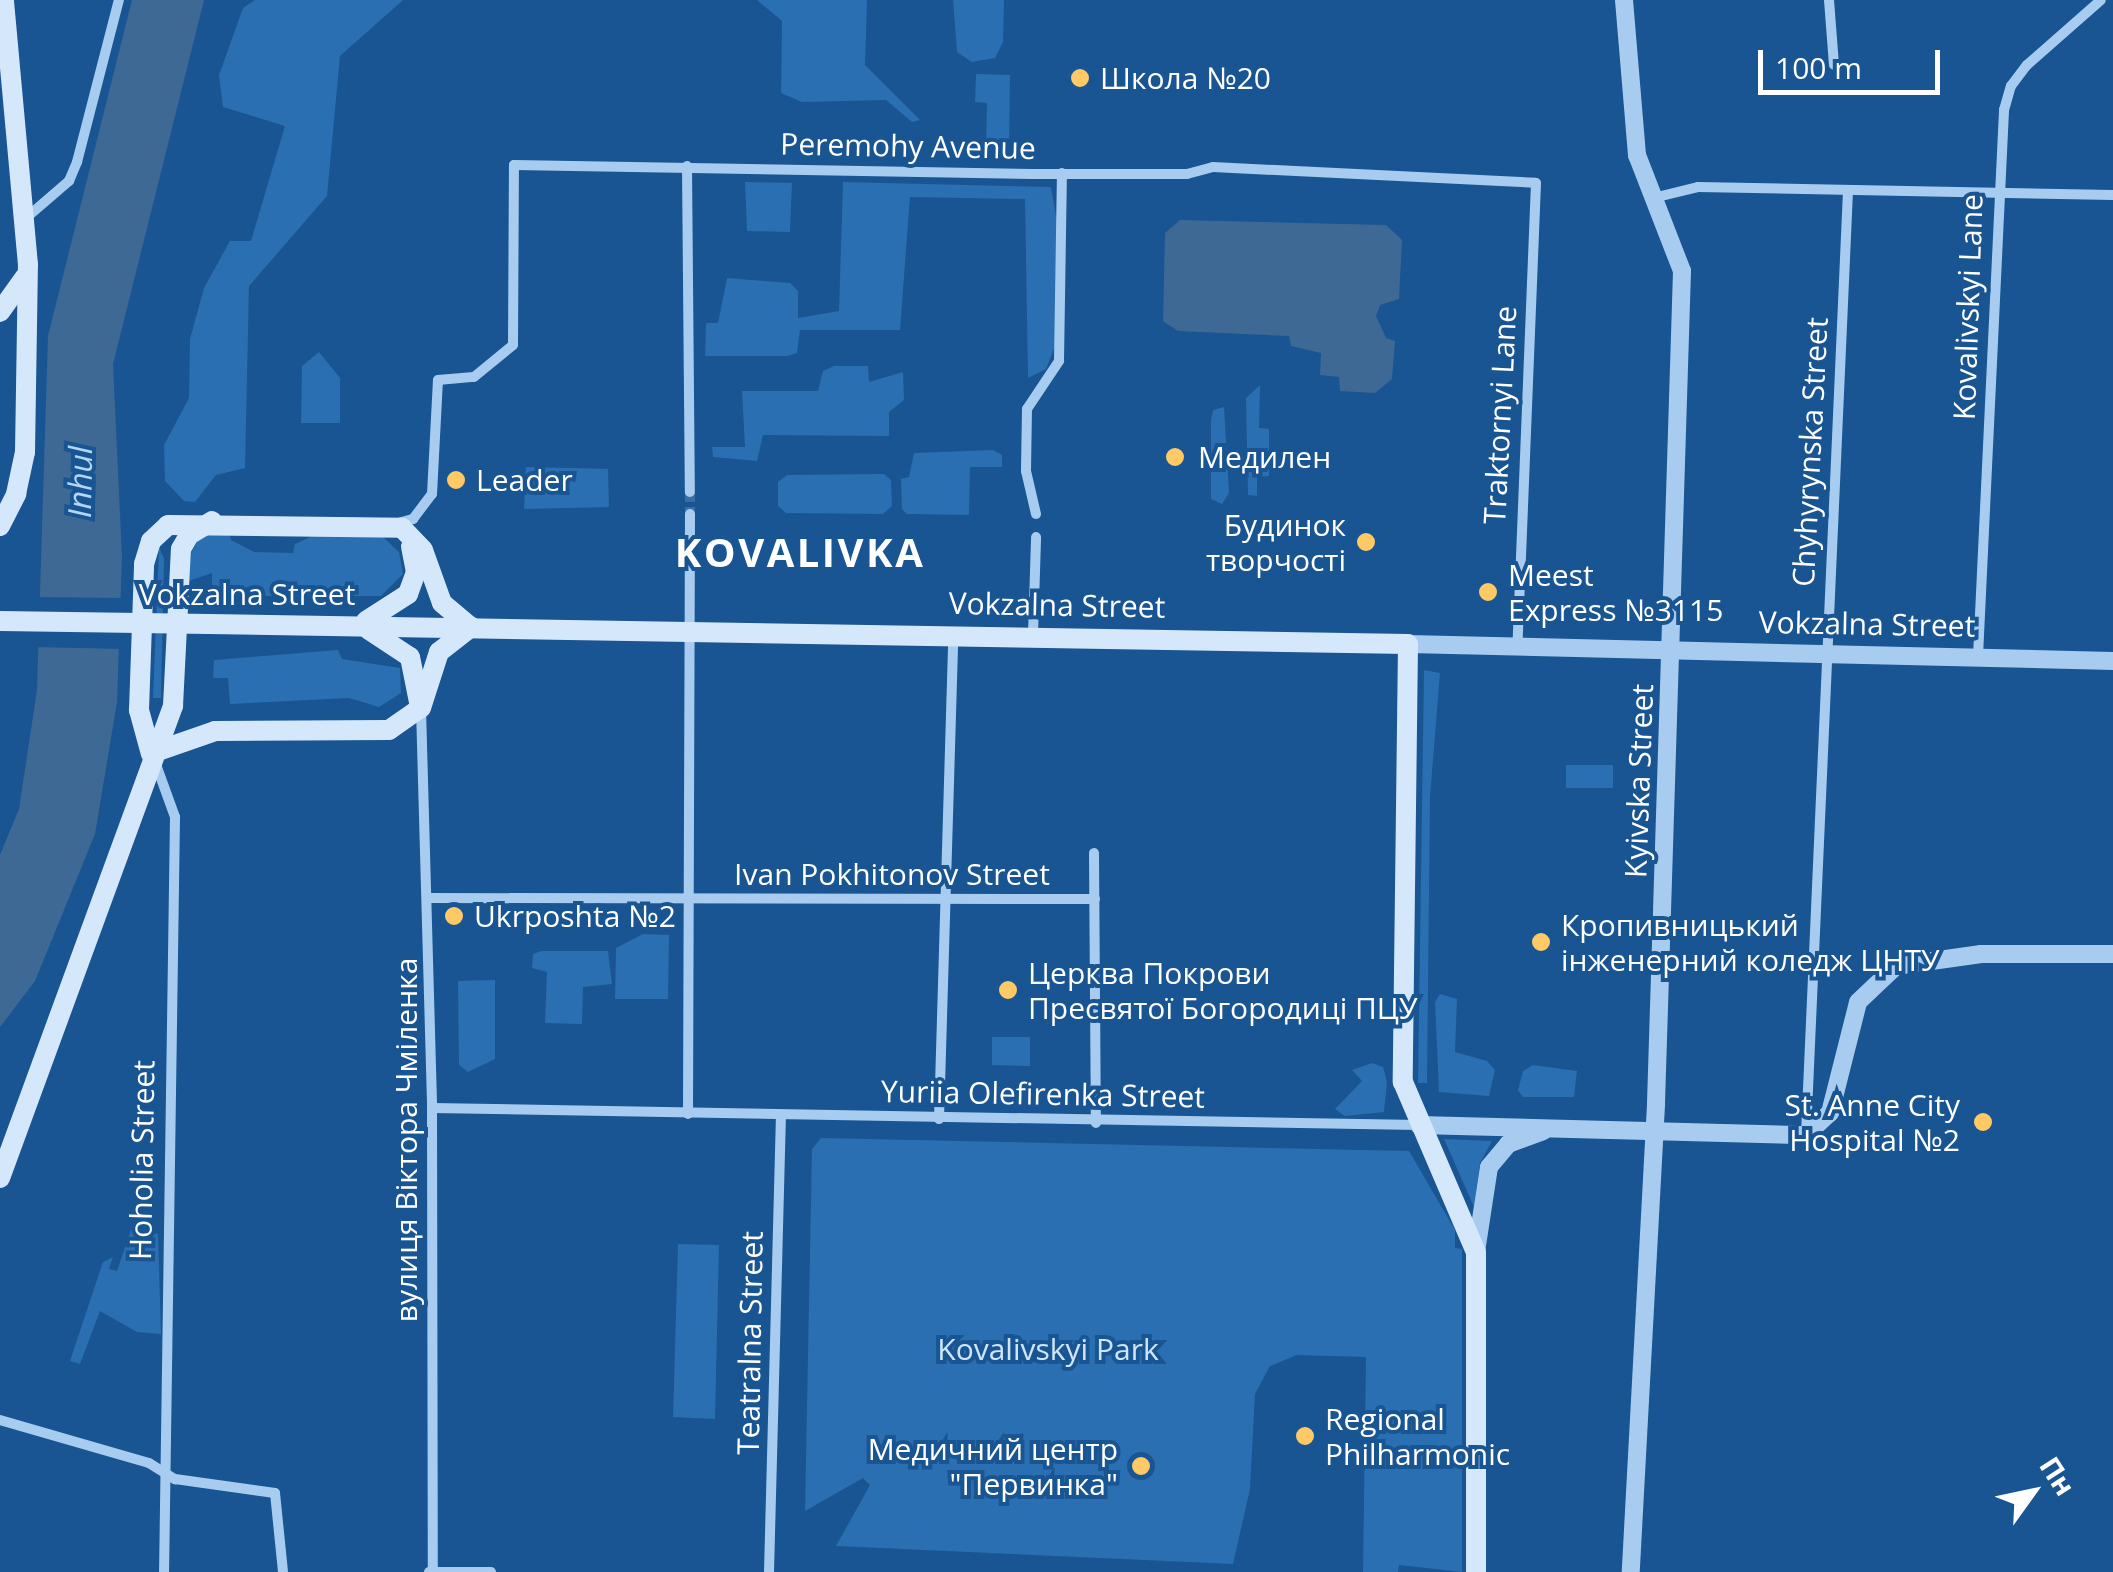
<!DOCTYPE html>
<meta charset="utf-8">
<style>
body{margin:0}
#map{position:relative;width:2113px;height:1572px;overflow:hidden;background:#185592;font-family:"Open Sans",sans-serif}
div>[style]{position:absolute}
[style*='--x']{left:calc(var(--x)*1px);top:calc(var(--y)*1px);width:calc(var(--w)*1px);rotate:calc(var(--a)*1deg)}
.green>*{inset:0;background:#2a6fb1}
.water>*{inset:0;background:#3e6995}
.pier>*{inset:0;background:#185592}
.minor-tunnel>*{height:10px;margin-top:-5px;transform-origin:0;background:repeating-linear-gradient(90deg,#3b6ea2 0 10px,transparent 0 15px)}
.minor>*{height:10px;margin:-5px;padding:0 5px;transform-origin:5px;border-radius:5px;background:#a7ccf0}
.tertiary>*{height:18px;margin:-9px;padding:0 9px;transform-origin:9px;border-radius:9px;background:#a7ccf0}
.secondary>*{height:20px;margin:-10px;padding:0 10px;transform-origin:10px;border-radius:10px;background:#d5e8fb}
.secondary-bridge>*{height:20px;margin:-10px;padding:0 10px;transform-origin:10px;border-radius:10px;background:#d5e8fb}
.dots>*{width:28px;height:28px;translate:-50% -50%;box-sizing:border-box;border:5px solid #185592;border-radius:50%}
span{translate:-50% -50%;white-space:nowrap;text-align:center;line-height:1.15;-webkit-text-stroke:8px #185592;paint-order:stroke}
.poi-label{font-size:30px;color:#fff}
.left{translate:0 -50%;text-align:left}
.right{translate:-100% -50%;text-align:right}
.street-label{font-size:30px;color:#fff}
.park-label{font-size:30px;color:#cee5fb}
.water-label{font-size:32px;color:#b3d6f7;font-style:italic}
.district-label{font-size:40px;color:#fff;font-weight:700;letter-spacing:2.5px}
.north{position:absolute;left:1983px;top:1442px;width:100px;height:100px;-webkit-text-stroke:8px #185592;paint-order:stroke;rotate:57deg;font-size:28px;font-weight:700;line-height:40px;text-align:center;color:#fff}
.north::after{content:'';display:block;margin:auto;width:35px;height:45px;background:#fff;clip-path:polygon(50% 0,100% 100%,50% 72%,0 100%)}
.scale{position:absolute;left:1758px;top:50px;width:182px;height:45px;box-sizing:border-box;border:5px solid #fff;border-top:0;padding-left:12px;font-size:30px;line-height:35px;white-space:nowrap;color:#fff;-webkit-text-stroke:8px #185592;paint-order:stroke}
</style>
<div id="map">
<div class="green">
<i style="clip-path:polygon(255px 0,403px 0,340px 56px,327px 196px,249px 286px,245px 468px,216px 475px,195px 502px,184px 501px,165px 481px,164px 445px,189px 398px,190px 339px,204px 288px,230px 241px,251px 241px,285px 126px,223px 107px,219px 75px,243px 8px)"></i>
<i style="clip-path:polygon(757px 0,867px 0,865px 65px,920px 120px,912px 122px,886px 100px,802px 102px,781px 93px,782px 21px)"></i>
<i style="clip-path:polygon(953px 0,1004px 0,1003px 42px,995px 58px,972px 62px,957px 52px)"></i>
<i style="clip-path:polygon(976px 74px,1010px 75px,1009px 149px,986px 149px,987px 103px,975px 102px)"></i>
<i style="clip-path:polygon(745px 182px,792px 183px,790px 232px,747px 231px)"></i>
<i style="clip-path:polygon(843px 182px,1051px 187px,1057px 222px,1055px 346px,1046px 369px,1028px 378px,1025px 199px,910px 197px,900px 330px,800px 330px,797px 353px,787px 356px,705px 356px,706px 323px,718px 323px,727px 278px,790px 283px,798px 291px,798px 318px,839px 311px)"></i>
<i style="clip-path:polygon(319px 352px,340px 378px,340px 423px,301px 423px,302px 366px)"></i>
<i style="clip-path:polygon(834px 366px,868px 366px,869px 382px,903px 372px,904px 400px,889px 412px,889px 436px,763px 435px,757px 461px,713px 457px,712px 447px,745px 447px,742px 391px,818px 391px,823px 371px)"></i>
<i style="clip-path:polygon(1260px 385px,1259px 428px,1269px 429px,1269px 476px,1257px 477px,1257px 496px,1248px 495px,1246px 398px)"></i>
<i style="clip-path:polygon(1224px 407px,1229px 493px,1222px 504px,1211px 499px,1211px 420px,1213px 410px)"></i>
<i style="clip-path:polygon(993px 450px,1002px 455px,1002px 467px,970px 467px,969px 515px,907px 514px,902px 509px,901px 479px,909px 477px,914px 453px)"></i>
<i style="clip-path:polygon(526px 467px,608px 469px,609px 507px,524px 509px)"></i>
<i style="clip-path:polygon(884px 474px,891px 480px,892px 506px,883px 514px,786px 513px,778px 506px,778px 482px,787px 475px)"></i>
<i style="clip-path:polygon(229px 532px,231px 540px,254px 552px,293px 553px,295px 544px,315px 535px,381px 535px,399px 552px,403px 574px,381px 596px,212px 596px,212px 573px,186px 582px,188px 559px,201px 535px)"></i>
<i style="clip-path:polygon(159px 548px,164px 558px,161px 698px,153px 698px)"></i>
<i style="clip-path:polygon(338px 650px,342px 659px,400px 668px,401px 693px,379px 707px,349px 698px,230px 704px,228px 678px,213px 678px,214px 660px)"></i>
<i style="clip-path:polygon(1424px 670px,1440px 673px,1430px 797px,1427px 1083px,1418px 1083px)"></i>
<i style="clip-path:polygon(1566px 765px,1613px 765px,1613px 788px,1566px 788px)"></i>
<i style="clip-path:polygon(643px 934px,669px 935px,668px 999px,615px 999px,616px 948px)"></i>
<i style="clip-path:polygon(541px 951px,608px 951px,612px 984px,583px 987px,582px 1024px,545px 1023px,547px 972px,532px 968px,533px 954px)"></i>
<i style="clip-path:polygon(495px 980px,495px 1059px,468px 1072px,459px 1065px,458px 981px)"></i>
<i style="clip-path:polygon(1440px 994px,1457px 999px,1455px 1052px,1487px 1061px,1495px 1070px,1489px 1096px,1439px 1092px,1435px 1002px)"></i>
<i style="clip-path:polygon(992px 1037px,1030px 1037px,1030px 1066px,992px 1065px)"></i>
<i style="clip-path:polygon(1372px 1063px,1383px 1067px,1387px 1082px,1384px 1112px,1345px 1116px,1335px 1109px,1362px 1081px,1352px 1070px)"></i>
<i style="clip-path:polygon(1533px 1065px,1577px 1071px,1574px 1097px,1523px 1097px,1518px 1090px,1523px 1071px)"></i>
<i style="clip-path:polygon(821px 1138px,1409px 1151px,1455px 1230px,1455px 1248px,1462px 1249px,1462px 1572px,1399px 1565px,1398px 1572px,1363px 1572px,1366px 1357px,1297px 1355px,1270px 1366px,1255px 1394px,1250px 1489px,1233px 1564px,836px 1546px,870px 1485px,863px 1478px,805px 1511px,812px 1149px)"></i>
<i style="clip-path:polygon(1444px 1139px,1492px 1141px,1480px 1163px,1474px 1207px)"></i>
<i style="clip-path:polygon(132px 1227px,158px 1234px,161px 1334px,137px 1332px,100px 1311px,80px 1364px,70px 1361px,103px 1262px,113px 1257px,109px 1269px,117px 1271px)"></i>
<i style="clip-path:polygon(678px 1244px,719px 1245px,715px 1419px,673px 1417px)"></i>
</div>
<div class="water">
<i style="clip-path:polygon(132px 0,204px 0,113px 364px,122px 557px,117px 702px,95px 834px,35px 981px,0 1027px,0 855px,19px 809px,37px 690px,48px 336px)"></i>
<i style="clip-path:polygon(1180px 220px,1386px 225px,1402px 240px,1399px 299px,1380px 305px,1376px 316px,1386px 338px,1395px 341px,1392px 379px,1375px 393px,1340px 391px,1339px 377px,1320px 375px,1321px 353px,1291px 346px,1289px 336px,1178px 331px,1163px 321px,1165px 233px)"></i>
</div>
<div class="pier">
<i style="clip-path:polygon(35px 597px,126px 598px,124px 649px,33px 647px)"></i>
</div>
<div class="minor-tunnel">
<i style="--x:690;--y:492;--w:22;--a:90"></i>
</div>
<div class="minor">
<i style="--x:1829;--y:0;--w:65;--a:85.6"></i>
<i style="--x:687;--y:166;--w:326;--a:89.5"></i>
<i style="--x:1653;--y:198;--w:46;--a:-13.7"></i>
<i style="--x:1698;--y:187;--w:415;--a:1.1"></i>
<i style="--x:26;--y:218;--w:57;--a:-40.7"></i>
<i style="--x:69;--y:181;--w:21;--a:-67"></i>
<i style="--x:77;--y:162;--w:167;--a:-75.5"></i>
<i style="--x:1036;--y:514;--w:44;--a:-103.1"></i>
<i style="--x:1026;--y:471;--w:62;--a:-89.1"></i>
<i style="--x:1027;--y:409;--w:58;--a:-56.3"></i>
<i style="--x:1059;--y:361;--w:188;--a:-89.1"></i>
<i style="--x:398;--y:523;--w:16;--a:-15"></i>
<i style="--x:413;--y:519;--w:31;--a:-53"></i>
<i style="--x:432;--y:494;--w:114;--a:-87"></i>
<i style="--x:438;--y:380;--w:36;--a:-5"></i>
<i style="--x:474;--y:377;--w:50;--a:-39.4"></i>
<i style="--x:513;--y:345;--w:180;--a:-89.7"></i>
<i style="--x:514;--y:165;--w:519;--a:0.99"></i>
<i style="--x:1033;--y:174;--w:154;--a:0"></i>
<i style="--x:1187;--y:174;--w:27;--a:-15"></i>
<i style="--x:1213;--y:167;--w:323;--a:2.8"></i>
<i style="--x:1536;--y:183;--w:465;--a:92.3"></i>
<i style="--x:1033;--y:635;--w:98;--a:-88.2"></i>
<i style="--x:1978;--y:656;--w:547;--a:-87.27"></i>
<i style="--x:2004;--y:110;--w:25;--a:-74"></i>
<i style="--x:2011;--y:86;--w:26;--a:-53"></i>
<i style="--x:2027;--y:65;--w:98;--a:-41.3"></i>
<i style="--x:421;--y:709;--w:399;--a:88.4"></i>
<i style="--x:432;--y:1108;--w:464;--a:89.9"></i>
<i style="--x:154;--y:759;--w:62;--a:70.1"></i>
<i style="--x:175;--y:817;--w:755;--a:90.83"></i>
<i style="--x:1094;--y:853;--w:270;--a:89.6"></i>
<i style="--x:429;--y:898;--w:666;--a:0.09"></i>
<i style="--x:432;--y:1108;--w:987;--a:0.99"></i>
<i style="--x:688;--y:1114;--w:600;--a:-89.81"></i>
<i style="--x:939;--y:1119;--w:484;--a:-88.3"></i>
<i style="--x:1806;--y:1134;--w:944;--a:-87.45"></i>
<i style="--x:0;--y:1420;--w:155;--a:16.1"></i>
<i style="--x:149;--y:1463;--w:31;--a:32"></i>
<i style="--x:175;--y:1479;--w:101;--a:8"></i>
<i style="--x:275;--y:1493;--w:79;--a:84.2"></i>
<i style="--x:429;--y:1572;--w:62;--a:0"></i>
<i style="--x:769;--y:1572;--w:456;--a:-88.5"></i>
</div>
<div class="tertiary">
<i style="--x:1624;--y:0;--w:156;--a:85.2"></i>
<i style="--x:1637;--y:155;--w:124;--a:68.8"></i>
<i style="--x:1682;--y:271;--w:834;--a:91.79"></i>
<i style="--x:1656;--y:1105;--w:468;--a:93.1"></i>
<i style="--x:1408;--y:644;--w:705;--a:1.38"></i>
<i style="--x:1419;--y:1125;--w:387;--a:1.5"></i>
<i style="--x:1806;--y:1135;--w:33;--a:-43"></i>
<i style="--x:1830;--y:1113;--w:114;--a:-75.8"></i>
<i style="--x:1858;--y:1002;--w:52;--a:-43.5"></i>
<i style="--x:1896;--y:966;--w:86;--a:-8"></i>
<i style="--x:1981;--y:954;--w:132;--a:0"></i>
<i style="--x:1476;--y:1252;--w:86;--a:-81.3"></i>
<i style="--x:1489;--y:1167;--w:30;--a:-50"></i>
<i style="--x:1508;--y:1144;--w:37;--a:-20"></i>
</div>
<div class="secondary">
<i style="--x:0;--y:312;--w:43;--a:-54.5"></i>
<i style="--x:0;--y:526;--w:36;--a:-63"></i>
<i style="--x:16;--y:494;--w:43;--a:-77.9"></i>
<i style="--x:25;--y:452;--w:187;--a:-89.1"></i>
<i style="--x:28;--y:265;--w:266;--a:-95.2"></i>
<i style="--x:366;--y:621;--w:50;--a:-32.7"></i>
<i style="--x:408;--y:594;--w:23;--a:-70"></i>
<i style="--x:416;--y:572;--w:26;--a:-101"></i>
<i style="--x:209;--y:624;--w:1199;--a:0.96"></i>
<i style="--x:1408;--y:644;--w:438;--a:90.7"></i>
<i style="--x:1403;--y:1082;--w:185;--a:66.8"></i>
<i style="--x:1476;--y:1252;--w:320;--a:90"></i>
<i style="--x:369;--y:630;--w:49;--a:33.4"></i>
<i style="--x:410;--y:657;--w:51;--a:78.7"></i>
<i style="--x:152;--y:753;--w:67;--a:-19.2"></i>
<i style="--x:215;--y:731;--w:174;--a:-0.3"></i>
<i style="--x:389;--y:730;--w:39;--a:-35"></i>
<i style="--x:421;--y:708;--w:59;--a:-72.2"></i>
<i style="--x:439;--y:652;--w:41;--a:-38"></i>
<i style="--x:151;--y:754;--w:46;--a:-105.3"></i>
<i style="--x:139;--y:710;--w:146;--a:-88"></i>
<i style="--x:144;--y:564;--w:24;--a:-73"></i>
<i style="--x:151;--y:541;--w:23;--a:-43"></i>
<i style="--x:168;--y:525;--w:234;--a:0.7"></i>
<i style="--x:402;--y:528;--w:30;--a:46"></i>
<i style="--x:423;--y:550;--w:56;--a:70.3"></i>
<i style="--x:442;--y:603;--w:38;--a:40"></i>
<i style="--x:0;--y:1178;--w:503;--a:-69.87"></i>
<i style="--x:173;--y:706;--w:157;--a:-87.1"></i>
<i style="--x:181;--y:549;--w:16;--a:-60"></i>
<i style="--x:189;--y:535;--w:27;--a:-31"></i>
</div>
<div class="secondary-bridge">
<i style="--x:0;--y:621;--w:209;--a:0.8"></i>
</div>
<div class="dots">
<i style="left:1080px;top:78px;background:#ffca66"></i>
<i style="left:1175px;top:457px;background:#ffca66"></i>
<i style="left:456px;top:480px;background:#ffca66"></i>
<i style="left:1366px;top:542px;background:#ffca66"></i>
<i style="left:1488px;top:592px;background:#ffca66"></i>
<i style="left:454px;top:916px;background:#ffca66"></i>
<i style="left:1541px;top:942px;background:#ffca66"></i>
<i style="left:1008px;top:990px;background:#ffca66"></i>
<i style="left:1983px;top:1122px;background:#ffca66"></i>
<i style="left:1305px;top:1436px;background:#ffca66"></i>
<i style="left:1141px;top:1466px;background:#ffca66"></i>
</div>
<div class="poi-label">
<span class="left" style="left:1100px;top:78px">Школа №20</span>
<span class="left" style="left:1198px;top:457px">Медилен</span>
<span class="left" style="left:476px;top:480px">Leader</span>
<span class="right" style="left:1346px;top:542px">Будинок<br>творчості</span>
<span class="left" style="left:1508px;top:592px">Meest<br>Express №3115</span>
<span class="left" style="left:474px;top:916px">Ukrposhta №2</span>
<span class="left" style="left:1561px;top:942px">Кропивницький<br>інженерний коледж ЦНТУ</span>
<span class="left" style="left:1028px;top:990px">Церква Покрови<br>Пресвятої Богородиці ПЦУ</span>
<span class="right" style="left:1960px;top:1122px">St. Anne City<br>Hospital №2</span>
<span class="left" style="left:1325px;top:1436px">Regional<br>Philharmonic</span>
<span class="right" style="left:1118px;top:1466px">Медичний центр<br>"Первинка"</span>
</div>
<div class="street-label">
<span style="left:908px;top:146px;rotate:1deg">Peremohy Avenue</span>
<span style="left:1968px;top:307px;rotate:-88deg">Kovalivskyi Lane</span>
<span style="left:1500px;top:415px;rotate:-87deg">Traktornyi Lane</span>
<span style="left:1810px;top:452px;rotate:-87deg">Chyhyrynska Street</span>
<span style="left:247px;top:594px">Vokzalna Street</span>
<span style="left:1057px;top:605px;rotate:1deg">Vokzalna Street</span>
<span style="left:1867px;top:624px;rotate:1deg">Vokzalna Street</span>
<span style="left:1639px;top:781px;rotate:-88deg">Kyivska Street</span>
<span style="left:892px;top:874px">Ivan Pokhitonov Street</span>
<span style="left:1043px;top:1094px;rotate:1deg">Yuriia Olefirenka Street</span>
<span style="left:406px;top:1140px;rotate:-90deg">вулиця Віктора Чміленка</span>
<span style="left:142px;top:1160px;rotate:-89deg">Hoholia Street</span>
<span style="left:750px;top:1343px;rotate:-89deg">Teatralna Street</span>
</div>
<div class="park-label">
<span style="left:1048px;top:1349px">Kovalivskyi Park</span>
</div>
<div class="water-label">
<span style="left:80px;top:482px;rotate:-89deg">Inhul</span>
</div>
<div class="district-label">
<span style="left:800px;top:552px">KOVALIVKA</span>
</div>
<div class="north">Пн</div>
<div class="scale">100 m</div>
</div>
